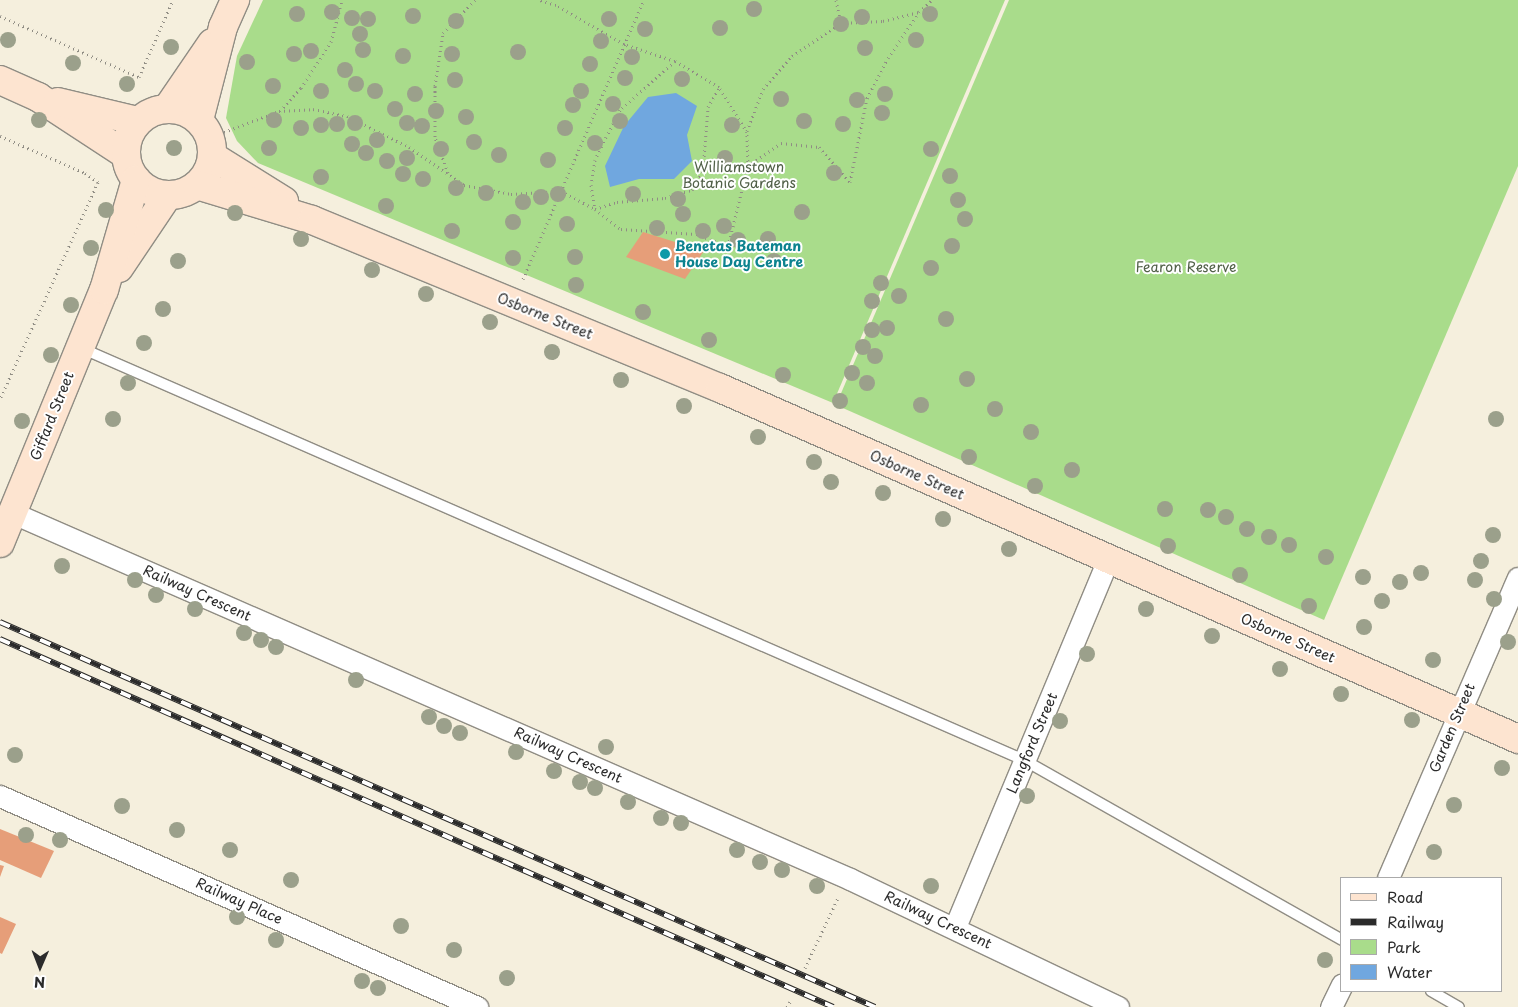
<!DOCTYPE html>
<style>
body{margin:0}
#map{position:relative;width:1518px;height:1007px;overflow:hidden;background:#f5efdd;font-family:"Playpen Sans",sans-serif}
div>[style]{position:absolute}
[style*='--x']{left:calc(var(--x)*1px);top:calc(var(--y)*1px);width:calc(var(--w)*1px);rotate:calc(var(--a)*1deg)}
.green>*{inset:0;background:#a9dc8b}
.water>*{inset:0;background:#70a7df}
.building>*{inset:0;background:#e69e79}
.path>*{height:3px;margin-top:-1.5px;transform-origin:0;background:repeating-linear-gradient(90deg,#908d84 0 1px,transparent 0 5px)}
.roads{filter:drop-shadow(1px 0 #908d84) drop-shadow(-1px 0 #908d84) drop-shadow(0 1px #908d84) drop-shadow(0 -1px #908d84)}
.lane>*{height:10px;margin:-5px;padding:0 5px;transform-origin:5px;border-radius:5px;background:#fff}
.street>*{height:21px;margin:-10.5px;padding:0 10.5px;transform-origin:10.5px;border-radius:10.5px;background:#fff}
.secondary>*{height:28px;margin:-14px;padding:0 14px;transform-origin:14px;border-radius:14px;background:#fde4d0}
.secondary>.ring{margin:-14px;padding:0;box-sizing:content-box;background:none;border:28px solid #fde4d0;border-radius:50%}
.rail>*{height:5.5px;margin-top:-2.75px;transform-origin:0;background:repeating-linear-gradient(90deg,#fff 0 11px,#2b2b2b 0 22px);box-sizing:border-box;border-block:1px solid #2b2b2b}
.trees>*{width:16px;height:16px;margin:-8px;border-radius:50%;background:#9ba08b}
.dots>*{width:14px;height:14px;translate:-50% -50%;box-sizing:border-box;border:2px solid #fff;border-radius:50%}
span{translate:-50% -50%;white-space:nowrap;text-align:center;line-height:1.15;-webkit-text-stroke:4px #fff;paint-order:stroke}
.park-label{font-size:14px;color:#516048}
.culture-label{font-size:14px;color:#0d838f;font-weight:700}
.left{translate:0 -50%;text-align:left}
.street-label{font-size:14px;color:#2b2b2b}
.legend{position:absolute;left:1340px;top:877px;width:162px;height:115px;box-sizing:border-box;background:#fff;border:1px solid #aaa;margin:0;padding:6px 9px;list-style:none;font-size:15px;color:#2b2b2b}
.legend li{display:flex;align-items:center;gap:10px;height:25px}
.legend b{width:25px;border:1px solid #aaa}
.north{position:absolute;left:15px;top:942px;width:50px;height:50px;-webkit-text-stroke:4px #fff;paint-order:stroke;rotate:181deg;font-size:14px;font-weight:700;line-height:20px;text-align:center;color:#2b2b2b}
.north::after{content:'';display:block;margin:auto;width:18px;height:22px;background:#2b2b2b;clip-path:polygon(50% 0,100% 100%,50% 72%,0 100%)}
</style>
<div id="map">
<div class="green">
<i style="clip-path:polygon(263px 0,1005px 0,833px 403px,258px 163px,237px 141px,226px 118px,237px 56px)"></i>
<i style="clip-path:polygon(1009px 0,1518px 0,1518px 166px,1324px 620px,836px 405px)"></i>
</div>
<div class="water">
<i style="clip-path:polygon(676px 93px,697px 106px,687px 135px,692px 161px,674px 179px,639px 179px,610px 187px,605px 166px,624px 126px,648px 97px)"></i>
</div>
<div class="building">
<i style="clip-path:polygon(643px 232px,704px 251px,685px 279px,626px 257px)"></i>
<i style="clip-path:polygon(0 829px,54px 851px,41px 878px,0 860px)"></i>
<i style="clip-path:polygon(0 865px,4px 866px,0 877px)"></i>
<i style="clip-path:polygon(0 917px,16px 924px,2px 954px,0 953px)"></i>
</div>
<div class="path">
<i style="--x:836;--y:0;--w:24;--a:78"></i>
<i style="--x:0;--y:16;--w:152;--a:23.7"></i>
<i style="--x:139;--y:77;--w:84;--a:-66.2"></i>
<i style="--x:675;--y:61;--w:74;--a:138.3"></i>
<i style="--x:620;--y:110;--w:30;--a:117"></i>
<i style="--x:606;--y:137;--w:25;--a:116"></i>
<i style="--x:595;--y:160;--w:25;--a:99"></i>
<i style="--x:591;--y:185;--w:24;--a:81"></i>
<i style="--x:595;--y:209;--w:23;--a:-18"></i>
<i style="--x:617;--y:202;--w:48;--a:-4.8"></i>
<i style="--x:665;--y:198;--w:28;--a:-17"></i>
<i style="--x:692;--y:190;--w:22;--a:-60"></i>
<i style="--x:703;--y:171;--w:64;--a:-85.5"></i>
<i style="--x:708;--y:107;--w:22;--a:-60"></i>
<i style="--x:280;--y:111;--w:31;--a:-48"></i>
<i style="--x:301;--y:88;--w:55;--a:-56.9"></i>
<i style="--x:331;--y:42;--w:43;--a:-75.3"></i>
<i style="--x:747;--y:131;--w:45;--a:-69.1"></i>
<i style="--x:763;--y:89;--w:44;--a:-48.7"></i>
<i style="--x:792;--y:56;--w:59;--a:-34"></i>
<i style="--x:841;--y:23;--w:42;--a:-2.7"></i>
<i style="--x:883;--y:21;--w:37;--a:-14"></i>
<i style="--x:919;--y:12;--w:18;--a:-43"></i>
<i style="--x:224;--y:132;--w:59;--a:-20.9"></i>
<i style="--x:279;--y:111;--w:34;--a:-3"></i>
<i style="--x:313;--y:109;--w:35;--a:12"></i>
<i style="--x:347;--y:116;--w:69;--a:26.6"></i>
<i style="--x:409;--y:147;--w:67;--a:34.6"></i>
<i style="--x:464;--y:185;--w:48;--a:10.8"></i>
<i style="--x:511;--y:194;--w:50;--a:-3.4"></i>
<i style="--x:561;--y:191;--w:38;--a:28"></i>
<i style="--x:595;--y:209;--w:33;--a:38"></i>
<i style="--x:621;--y:229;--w:75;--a:3.8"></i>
<i style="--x:696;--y:234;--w:34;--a:21"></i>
<i style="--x:728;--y:246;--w:82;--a:-76"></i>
<i style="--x:748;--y:166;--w:34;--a:-92"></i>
<i style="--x:747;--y:132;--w:53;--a:-121.9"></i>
<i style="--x:719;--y:87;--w:51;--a:-149.4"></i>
<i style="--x:675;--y:61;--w:54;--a:-161.6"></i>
<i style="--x:624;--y:44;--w:78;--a:-150.2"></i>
<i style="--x:556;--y:5;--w:17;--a:-163"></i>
<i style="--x:0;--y:136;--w:93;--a:23.5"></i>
<i style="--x:85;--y:173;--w:16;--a:35"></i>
<i style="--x:98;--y:182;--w:238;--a:114.3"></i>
<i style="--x:748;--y:166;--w:40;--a:-34.9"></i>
<i style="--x:781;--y:143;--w:38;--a:6"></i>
<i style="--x:819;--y:147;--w:47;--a:48.5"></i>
<i style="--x:448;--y:173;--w:38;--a:-110"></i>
<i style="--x:435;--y:137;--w:51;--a:-90"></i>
<i style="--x:435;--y:86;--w:54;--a:-81.4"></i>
<i style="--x:443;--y:33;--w:46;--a:-45.9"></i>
<i style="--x:850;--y:182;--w:86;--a:-78.6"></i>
<i style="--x:867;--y:98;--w:45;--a:-62.3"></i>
<i style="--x:888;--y:58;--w:55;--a:-56"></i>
<i style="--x:523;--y:279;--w:304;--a:-66.6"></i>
<i style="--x:805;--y:968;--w:77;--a:-64.8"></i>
<i style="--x:787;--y:1007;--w:8;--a:-60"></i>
</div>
<div class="roads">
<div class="lane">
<i style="--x:81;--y:348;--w:1029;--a:23.6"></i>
<i style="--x:1024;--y:760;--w:365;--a:29.5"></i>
<i style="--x:1431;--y:991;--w:32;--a:30"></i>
</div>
<div class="street">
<i style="--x:13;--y:513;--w:914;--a:23.62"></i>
<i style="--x:850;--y:879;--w:297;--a:25.5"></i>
<i style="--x:0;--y:796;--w:522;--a:23.86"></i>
<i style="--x:1388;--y:878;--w:327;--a:-66.6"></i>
<i style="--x:955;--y:927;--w:399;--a:-67.4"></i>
<i style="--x:1331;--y:1007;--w:25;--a:-64"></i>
</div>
<div class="secondary">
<i style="--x:0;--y:80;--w:42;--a:24.1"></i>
<i style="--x:38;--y:97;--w:104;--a:33.2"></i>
<i style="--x:58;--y:102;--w:81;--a:13.5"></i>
<i class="ring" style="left:126px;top:109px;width:58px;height:58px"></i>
<i style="--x:167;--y:109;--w:80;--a:-55.7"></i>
<i style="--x:199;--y:120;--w:96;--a:-75.5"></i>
<i style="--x:223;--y:27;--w:30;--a:-66"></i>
<i style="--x:212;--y:156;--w:85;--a:32"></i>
<i style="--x:197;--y:185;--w:120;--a:16.9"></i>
<i style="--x:312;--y:220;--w:441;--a:22.4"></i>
<i style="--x:720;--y:388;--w:872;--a:23.74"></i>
<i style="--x:119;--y:268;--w:88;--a:-56.1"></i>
<i style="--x:0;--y:543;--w:274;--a:-67.7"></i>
<i style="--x:104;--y:290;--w:115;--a:-73.8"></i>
</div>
</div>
<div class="rail">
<i style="--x:0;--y:622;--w:956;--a:23.75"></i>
<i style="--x:0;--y:639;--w:911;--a:23.83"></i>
</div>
<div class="trees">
<i style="left:754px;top:9px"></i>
<i style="left:332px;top:12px"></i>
<i style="left:297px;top:14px"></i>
<i style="left:930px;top:14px"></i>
<i style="left:413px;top:16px"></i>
<i style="left:862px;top:17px"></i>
<i style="left:352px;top:18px"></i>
<i style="left:368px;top:19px"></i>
<i style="left:609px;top:19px"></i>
<i style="left:456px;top:21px"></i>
<i style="left:841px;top:24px"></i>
<i style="left:720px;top:28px"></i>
<i style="left:645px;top:29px"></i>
<i style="left:360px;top:34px"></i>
<i style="left:8px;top:40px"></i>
<i style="left:916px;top:40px"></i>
<i style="left:601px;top:41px"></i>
<i style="left:171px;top:47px"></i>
<i style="left:865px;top:48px"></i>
<i style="left:363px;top:50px"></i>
<i style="left:311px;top:51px"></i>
<i style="left:518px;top:52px"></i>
<i style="left:294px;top:54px"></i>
<i style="left:452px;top:54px"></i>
<i style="left:403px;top:56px"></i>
<i style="left:632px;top:57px"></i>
<i style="left:247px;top:62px"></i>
<i style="left:73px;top:63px"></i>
<i style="left:590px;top:64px"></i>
<i style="left:345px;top:70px"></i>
<i style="left:625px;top:78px"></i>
<i style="left:682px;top:79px"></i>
<i style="left:455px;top:80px"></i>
<i style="left:127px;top:84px"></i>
<i style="left:356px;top:84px"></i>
<i style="left:273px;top:86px"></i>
<i style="left:321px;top:91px"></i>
<i style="left:375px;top:91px"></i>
<i style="left:581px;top:91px"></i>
<i style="left:415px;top:94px"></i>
<i style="left:885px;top:94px"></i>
<i style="left:781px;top:99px"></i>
<i style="left:857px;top:100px"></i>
<i style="left:613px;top:104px"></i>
<i style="left:573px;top:105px"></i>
<i style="left:395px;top:109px"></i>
<i style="left:436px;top:111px"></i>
<i style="left:882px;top:113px"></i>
<i style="left:466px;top:117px"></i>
<i style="left:39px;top:120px"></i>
<i style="left:274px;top:120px"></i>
<i style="left:620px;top:121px"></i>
<i style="left:804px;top:121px"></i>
<i style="left:355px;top:123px"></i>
<i style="left:407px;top:123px"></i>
<i style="left:337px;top:124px"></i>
<i style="left:843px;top:124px"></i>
<i style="left:321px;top:125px"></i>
<i style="left:732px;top:125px"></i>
<i style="left:422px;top:126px"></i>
<i style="left:301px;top:128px"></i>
<i style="left:565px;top:128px"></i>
<i style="left:377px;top:140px"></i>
<i style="left:474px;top:142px"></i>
<i style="left:595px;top:143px"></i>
<i style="left:352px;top:144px"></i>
<i style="left:174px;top:148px"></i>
<i style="left:269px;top:148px"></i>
<i style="left:441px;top:149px"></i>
<i style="left:931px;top:149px"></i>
<i style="left:366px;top:153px"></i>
<i style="left:499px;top:155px"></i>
<i style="left:407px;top:158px"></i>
<i style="left:725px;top:158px"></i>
<i style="left:548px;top:160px"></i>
<i style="left:387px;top:161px"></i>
<i style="left:834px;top:173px"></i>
<i style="left:403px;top:174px"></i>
<i style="left:950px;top:176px"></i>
<i style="left:321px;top:177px"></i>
<i style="left:423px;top:179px"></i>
<i style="left:456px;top:188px"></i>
<i style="left:486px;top:193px"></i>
<i style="left:558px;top:194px"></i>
<i style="left:633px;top:194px"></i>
<i style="left:541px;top:197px"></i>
<i style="left:678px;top:199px"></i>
<i style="left:958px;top:200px"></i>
<i style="left:523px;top:202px"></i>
<i style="left:386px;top:206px"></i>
<i style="left:106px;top:210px"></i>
<i style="left:802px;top:212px"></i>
<i style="left:235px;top:213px"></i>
<i style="left:683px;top:214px"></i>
<i style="left:965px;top:219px"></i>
<i style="left:513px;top:222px"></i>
<i style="left:567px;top:224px"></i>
<i style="left:724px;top:226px"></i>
<i style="left:657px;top:228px"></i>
<i style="left:452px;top:231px"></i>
<i style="left:703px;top:231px"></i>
<i style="left:301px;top:239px"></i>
<i style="left:768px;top:239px"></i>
<i style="left:738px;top:240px"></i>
<i style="left:952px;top:246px"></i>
<i style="left:91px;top:248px"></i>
<i style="left:575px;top:257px"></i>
<i style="left:513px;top:258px"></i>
<i style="left:178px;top:261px"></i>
<i style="left:774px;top:261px"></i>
<i style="left:931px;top:268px"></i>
<i style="left:372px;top:270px"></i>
<i style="left:881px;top:283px"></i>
<i style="left:576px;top:285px"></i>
<i style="left:426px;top:294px"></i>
<i style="left:899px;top:296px"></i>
<i style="left:872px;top:301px"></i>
<i style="left:71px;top:305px"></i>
<i style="left:163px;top:309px"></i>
<i style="left:643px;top:312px"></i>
<i style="left:946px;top:319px"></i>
<i style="left:490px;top:322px"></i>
<i style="left:887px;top:328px"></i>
<i style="left:872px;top:330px"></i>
<i style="left:709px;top:340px"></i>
<i style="left:144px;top:343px"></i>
<i style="left:863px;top:347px"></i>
<i style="left:552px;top:352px"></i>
<i style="left:51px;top:355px"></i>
<i style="left:875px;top:356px"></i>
<i style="left:852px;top:373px"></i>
<i style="left:783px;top:375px"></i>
<i style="left:967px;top:379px"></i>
<i style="left:621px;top:380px"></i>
<i style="left:128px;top:383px"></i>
<i style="left:867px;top:383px"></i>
<i style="left:840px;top:401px"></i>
<i style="left:921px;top:405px"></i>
<i style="left:684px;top:406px"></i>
<i style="left:995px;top:409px"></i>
<i style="left:113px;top:419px"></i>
<i style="left:1496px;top:419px"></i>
<i style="left:22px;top:421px"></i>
<i style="left:1031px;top:432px"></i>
<i style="left:758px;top:437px"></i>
<i style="left:969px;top:457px"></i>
<i style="left:814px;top:462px"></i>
<i style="left:1072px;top:470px"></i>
<i style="left:831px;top:482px"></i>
<i style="left:1035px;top:486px"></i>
<i style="left:883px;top:493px"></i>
<i style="left:1165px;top:509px"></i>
<i style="left:1208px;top:510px"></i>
<i style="left:1226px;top:517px"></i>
<i style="left:943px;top:519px"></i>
<i style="left:1247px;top:529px"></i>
<i style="left:1493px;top:535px"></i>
<i style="left:1269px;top:537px"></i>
<i style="left:1289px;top:545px"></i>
<i style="left:1168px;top:546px"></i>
<i style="left:1009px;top:549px"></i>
<i style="left:1326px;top:557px"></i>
<i style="left:1481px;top:561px"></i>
<i style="left:62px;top:566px"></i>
<i style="left:1421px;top:573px"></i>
<i style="left:1240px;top:575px"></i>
<i style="left:1363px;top:577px"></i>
<i style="left:135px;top:580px"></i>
<i style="left:1475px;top:580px"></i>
<i style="left:1400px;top:582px"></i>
<i style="left:156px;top:595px"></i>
<i style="left:1494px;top:599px"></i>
<i style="left:1382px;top:601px"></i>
<i style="left:1309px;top:606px"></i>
<i style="left:195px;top:609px"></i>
<i style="left:1146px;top:609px"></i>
<i style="left:1364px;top:627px"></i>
<i style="left:244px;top:633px"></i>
<i style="left:1212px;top:636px"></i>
<i style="left:261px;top:640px"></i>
<i style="left:1508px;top:642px"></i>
<i style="left:276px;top:647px"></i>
<i style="left:1087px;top:654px"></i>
<i style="left:1433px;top:660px"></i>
<i style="left:1280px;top:669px"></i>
<i style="left:356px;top:680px"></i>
<i style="left:1341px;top:694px"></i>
<i style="left:429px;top:717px"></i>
<i style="left:1412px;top:720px"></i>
<i style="left:1060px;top:721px"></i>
<i style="left:444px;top:726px"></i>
<i style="left:460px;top:733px"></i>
<i style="left:606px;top:747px"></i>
<i style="left:516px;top:752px"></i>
<i style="left:15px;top:755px"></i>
<i style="left:1502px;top:768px"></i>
<i style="left:554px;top:771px"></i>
<i style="left:580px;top:782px"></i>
<i style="left:595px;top:788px"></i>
<i style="left:1027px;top:796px"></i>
<i style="left:628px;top:802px"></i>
<i style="left:1454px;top:805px"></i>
<i style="left:122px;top:806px"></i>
<i style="left:661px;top:818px"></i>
<i style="left:681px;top:823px"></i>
<i style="left:177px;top:830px"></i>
<i style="left:26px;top:835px"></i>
<i style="left:60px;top:840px"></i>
<i style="left:230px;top:850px"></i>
<i style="left:737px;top:850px"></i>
<i style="left:1434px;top:852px"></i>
<i style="left:760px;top:862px"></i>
<i style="left:782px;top:870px"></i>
<i style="left:291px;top:880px"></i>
<i style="left:817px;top:886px"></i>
<i style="left:931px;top:886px"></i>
<i style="left:237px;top:917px"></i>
<i style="left:401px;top:926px"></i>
<i style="left:276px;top:940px"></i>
<i style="left:454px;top:950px"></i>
<i style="left:1325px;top:960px"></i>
<i style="left:507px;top:978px"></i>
<i style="left:362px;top:981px"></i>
<i style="left:378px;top:988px"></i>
</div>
<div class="dots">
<i style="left:665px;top:254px;background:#0f9aa8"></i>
</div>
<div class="park-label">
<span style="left:739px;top:175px">Williamstown<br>Botanic Gardens</span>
<span style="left:1186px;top:267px">Fearon Reserve</span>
</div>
<div class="culture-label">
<span class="left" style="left:675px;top:254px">Benetas Bateman<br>House Day Centre</span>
</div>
<div class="street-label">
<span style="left:545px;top:316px;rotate:22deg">Osborne Street</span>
<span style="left:52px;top:416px;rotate:-68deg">Giffard Street</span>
<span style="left:917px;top:475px;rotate:24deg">Osborne Street</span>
<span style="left:197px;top:593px;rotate:24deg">Railway Crescent</span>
<span style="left:1288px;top:638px;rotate:24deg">Osborne Street</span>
<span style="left:1452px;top:728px;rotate:-67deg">Garden Street</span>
<span style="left:1032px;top:743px;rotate:-67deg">Langford Street</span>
<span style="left:568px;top:755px;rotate:24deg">Railway Crescent</span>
<span style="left:239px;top:901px;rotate:24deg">Railway Place</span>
<span style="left:938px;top:920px;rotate:25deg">Railway Crescent</span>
</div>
<ul class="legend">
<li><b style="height:6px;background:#fde4d0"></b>Road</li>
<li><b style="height:6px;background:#2b2b2b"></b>Railway</li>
<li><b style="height:14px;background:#a9dc8b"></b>Park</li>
<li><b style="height:14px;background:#70a7df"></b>Water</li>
</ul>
<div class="north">N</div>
</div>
